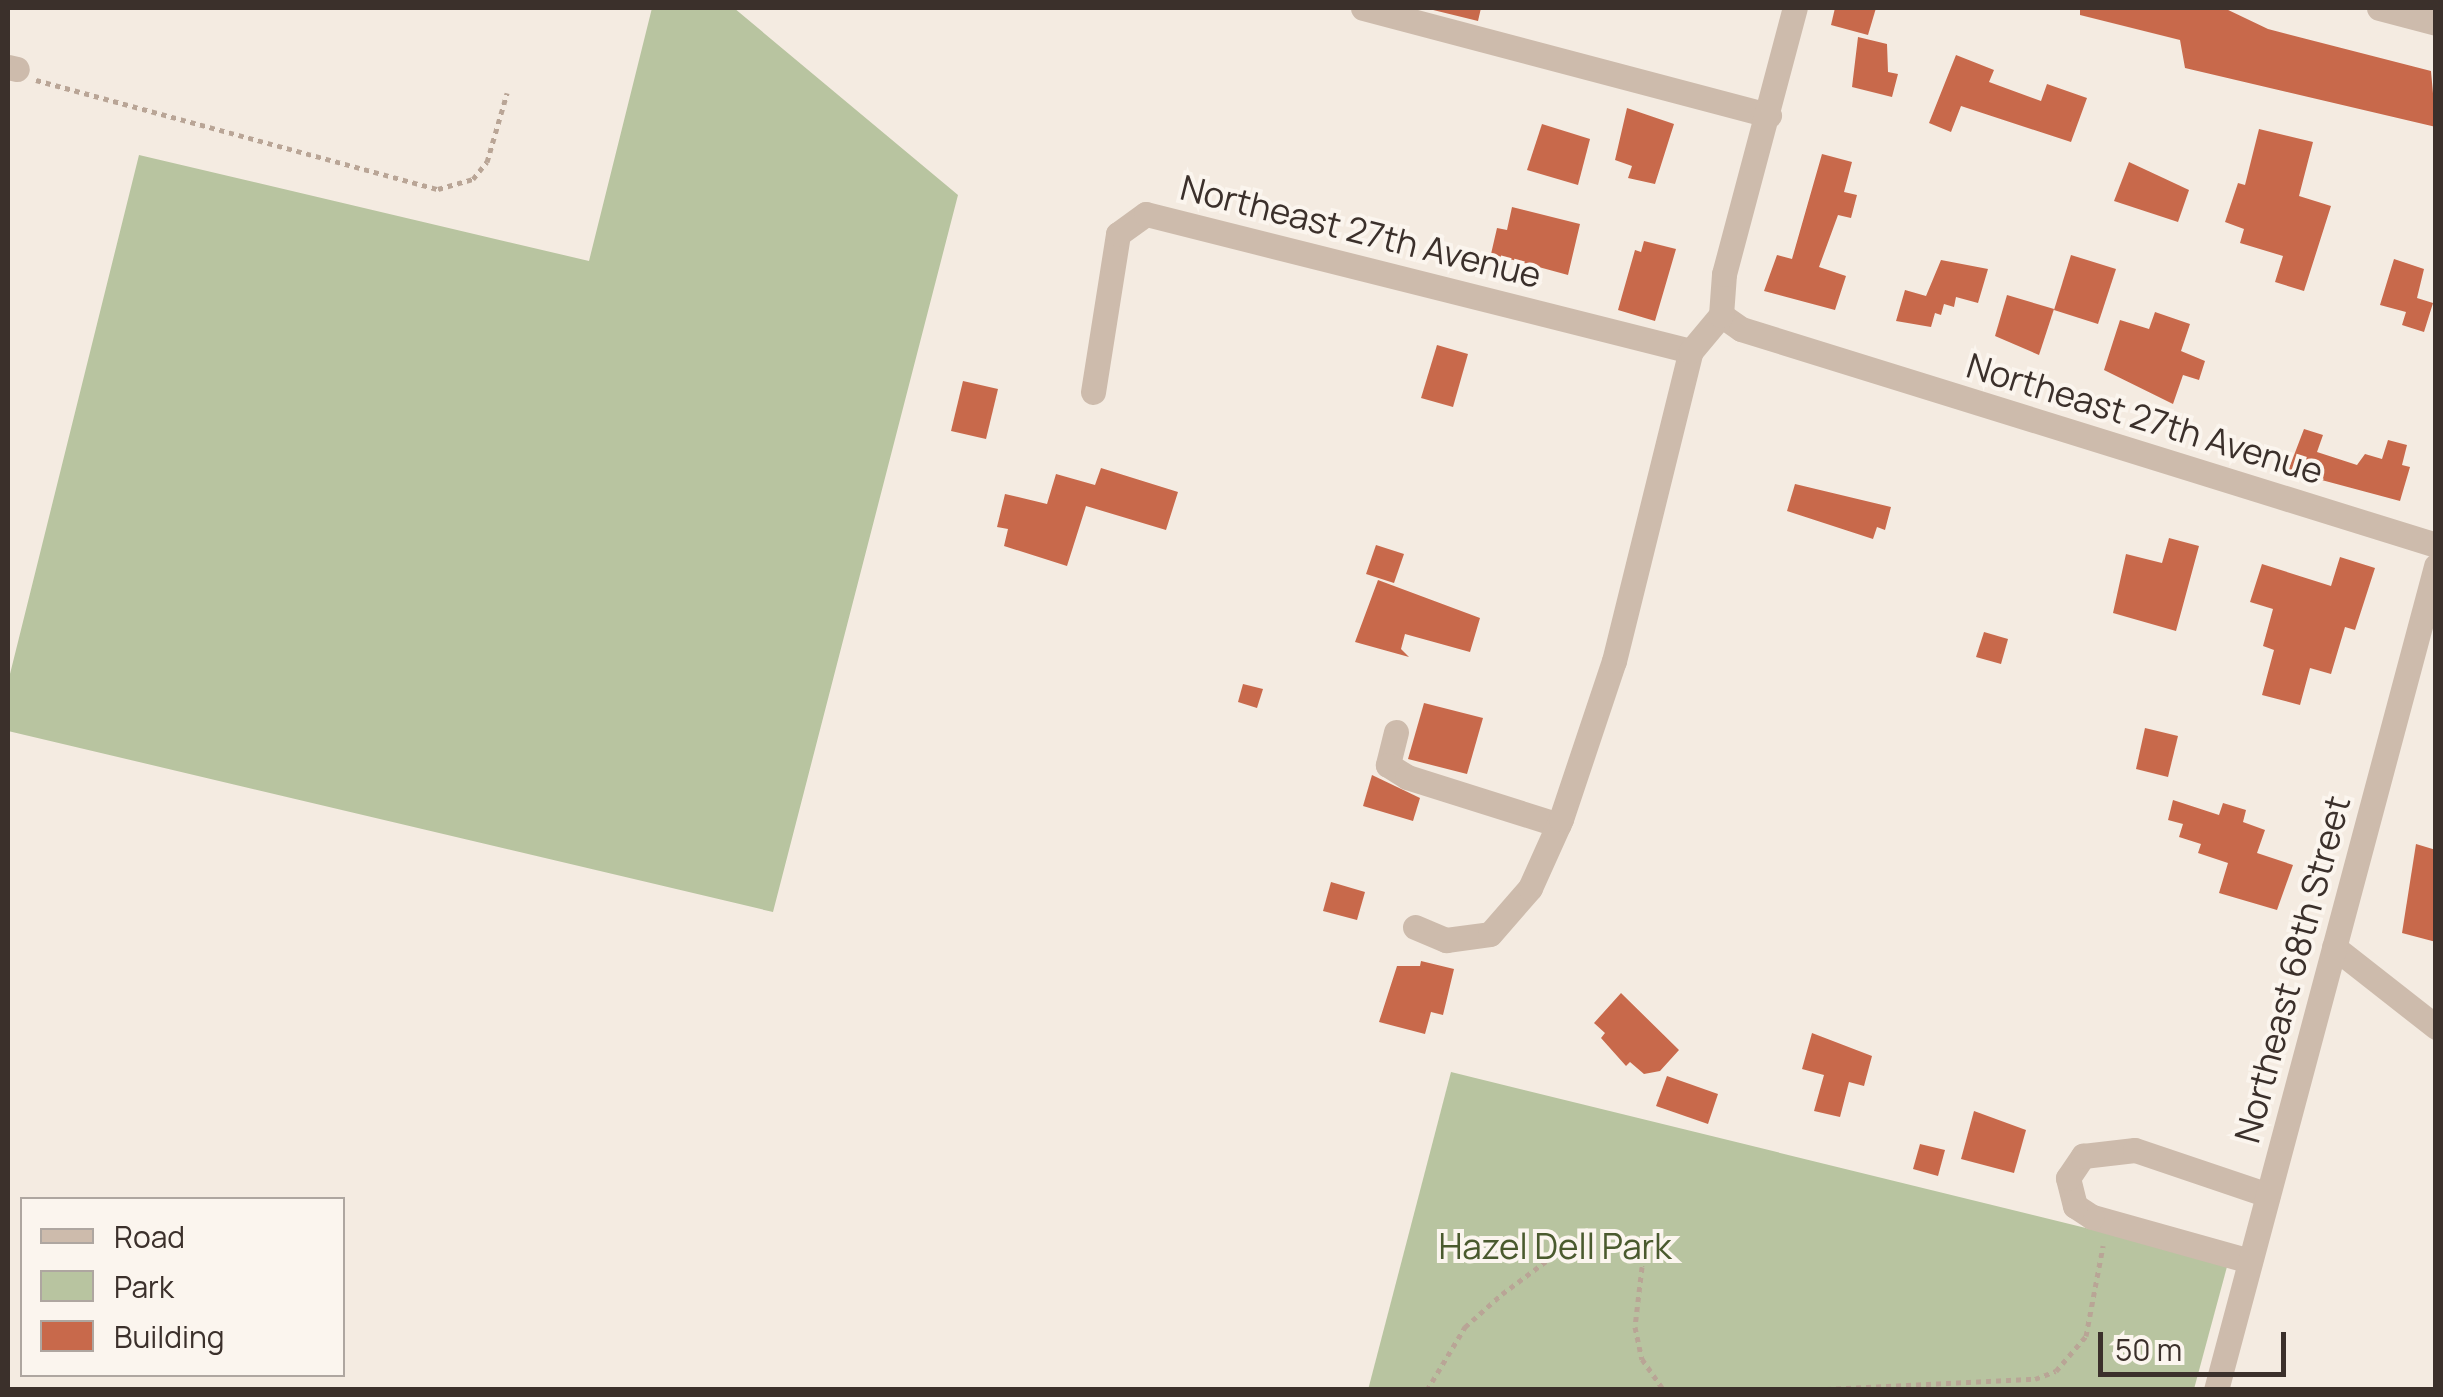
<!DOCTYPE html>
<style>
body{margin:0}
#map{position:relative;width:2443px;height:1397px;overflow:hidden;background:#f4ebe1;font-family:Manrope,sans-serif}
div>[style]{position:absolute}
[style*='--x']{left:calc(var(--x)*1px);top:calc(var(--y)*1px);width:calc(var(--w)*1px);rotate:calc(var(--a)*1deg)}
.green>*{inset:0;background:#b8c4a0}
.building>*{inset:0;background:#c8694b}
.path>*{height:5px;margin-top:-2.5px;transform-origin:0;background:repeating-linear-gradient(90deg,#b9a596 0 5px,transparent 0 10px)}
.minor>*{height:25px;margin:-12.5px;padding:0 12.5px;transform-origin:12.5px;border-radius:12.5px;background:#cdbbac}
span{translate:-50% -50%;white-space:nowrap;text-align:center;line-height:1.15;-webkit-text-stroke:8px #fbf5ee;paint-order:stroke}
.street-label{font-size:35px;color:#3b302b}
.park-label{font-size:35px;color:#4a5a2e}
.frame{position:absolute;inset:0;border:10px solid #3b302b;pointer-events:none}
.legend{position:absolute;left:20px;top:1197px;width:325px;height:180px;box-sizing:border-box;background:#fbf5ee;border:2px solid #aea6a0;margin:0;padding:12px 18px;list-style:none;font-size:30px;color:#3b302b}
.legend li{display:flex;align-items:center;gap:20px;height:50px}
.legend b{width:50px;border:2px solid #aea6a0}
.scale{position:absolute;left:2098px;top:1332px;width:188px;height:45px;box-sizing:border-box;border:5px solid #3b302b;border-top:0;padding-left:12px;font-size:30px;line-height:35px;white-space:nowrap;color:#3b302b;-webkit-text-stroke:8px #fbf5ee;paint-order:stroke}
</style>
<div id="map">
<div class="green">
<i style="clip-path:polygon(652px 8px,734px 8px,958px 195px,773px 912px,8px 731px,8px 682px,139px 155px,589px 261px)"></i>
<i style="clip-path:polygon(1451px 1072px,2228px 1263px,2194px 1389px,1368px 1390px)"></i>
</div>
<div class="building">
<i style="clip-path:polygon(1425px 8px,1481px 8px,1478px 21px)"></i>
<i style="clip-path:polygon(1835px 8px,1876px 8px,1868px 35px,1831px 25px)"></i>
<i style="clip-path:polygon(2080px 8px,2224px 8px,2268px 29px,2431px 71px,2436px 127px,2185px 68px,2180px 40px,2080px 15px)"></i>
<i style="clip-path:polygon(1858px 37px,1887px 44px,1888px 72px,1898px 74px,1892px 97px,1852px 87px)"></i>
<i style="clip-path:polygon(1956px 55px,1994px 70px,1989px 82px,2041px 101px,2047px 84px,2087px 98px,2071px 142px,1961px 106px,1951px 132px,1929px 123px)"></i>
<i style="clip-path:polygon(1627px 108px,1674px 124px,1655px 184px,1628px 178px,1632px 166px,1615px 160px)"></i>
<i style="clip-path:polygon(1542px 124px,1590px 139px,1578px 185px,1527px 170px)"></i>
<i style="clip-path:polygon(2259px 129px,2313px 142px,2299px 196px,2331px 206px,2304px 291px,2275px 282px,2283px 256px,2240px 243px,2244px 229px,2225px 222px,2238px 183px,2245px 185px)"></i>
<i style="clip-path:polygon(1822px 154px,1852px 162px,1844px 192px,1857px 195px,1851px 218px,1838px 215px,1819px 267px,1846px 276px,1835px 310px,1764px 291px,1777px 255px,1792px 259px)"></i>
<i style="clip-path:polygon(2129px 162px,2189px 190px,2178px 222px,2114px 201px)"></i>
<i style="clip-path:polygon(1512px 207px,1580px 224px,1568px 275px,1491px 254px,1497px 228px,1507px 230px)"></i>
<i style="clip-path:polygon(1644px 241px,1676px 249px,1655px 321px,1618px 310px,1635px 250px,1641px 252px)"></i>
<i style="clip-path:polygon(2071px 255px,2116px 269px,2098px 324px,2054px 310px)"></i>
<i style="clip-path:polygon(2394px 259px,2424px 269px,2417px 298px,2433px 303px,2424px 332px,2402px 325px,2406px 312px,2380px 305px)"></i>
<i style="clip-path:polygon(1941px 260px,1988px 269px,1978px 303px,1956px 297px,1954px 307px,1944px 304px,1941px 315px,1935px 313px,1931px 327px,1896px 321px,1905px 290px,1926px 296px)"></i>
<i style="clip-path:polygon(2007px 295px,2054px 309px,2039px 355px,1995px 336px)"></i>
<i style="clip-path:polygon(2155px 312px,2190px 324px,2181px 351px,2205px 361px,2199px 380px,2183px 375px,2173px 404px,2104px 370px,2120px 320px,2149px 329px)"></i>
<i style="clip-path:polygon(1437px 345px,1468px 354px,1453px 407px,1421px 398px)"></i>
<i style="clip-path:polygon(963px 381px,998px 389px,986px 439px,951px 431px)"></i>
<i style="clip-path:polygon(2304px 429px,2323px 435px,2317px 452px,2357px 465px,2365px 454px,2382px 459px,2388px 440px,2407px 445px,2402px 465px,2410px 467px,2400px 501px,2288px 471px)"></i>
<i style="clip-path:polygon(1101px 468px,1178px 492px,1166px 530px,1086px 506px,1067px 566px,1004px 546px,1008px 529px,997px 527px,1005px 494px,1047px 504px,1056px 474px,1095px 485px)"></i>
<i style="clip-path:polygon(1795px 484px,1891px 507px,1885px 530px,1877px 527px,1873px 539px,1787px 511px)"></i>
<i style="clip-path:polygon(2169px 538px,2199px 546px,2176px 631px,2113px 613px,2126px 554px,2162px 563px)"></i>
<i style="clip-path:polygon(1376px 545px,1404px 554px,1394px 583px,1366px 574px)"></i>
<i style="clip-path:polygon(2340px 557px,2375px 568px,2355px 630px,2345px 627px,2331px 674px,2310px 668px,2300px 705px,2262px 695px,2274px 650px,2263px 646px,2273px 609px,2250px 602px,2262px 564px,2331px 586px)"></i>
<i style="clip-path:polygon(1378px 580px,1480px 618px,1470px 652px,1405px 634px,1401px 649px,1409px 657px,1355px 642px)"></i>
<i style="clip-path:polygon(1984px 632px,2008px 639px,2001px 664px,1976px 657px)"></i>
<i style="clip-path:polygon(1243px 684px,1263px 689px,1257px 708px,1238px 702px)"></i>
<i style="clip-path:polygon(1424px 703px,1483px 718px,1467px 774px,1408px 759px)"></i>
<i style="clip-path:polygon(2145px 728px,2178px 736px,2168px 777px,2136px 769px)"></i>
<i style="clip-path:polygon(1372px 775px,1420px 798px,1413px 821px,1363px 806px)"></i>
<i style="clip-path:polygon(2173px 800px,2219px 815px,2223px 803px,2246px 810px,2243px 822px,2265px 830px,2257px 853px,2293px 865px,2277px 910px,2219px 893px,2228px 863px,2198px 853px,2201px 844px,2179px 837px,2183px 824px,2168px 820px)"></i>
<i style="clip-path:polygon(2416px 844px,2436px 850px,2436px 942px,2402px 933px)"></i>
<i style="clip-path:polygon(1331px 882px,1365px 892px,1357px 920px,1323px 911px)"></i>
<i style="clip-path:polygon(1421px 961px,1454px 969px,1443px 1015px,1431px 1012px,1425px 1034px,1379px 1022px,1397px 966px,1420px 966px)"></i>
<i style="clip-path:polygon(1621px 993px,1679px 1050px,1660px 1071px,1644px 1074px,1630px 1062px,1626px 1066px,1601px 1038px,1605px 1033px,1594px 1023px)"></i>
<i style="clip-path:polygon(1812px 1033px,1872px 1056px,1864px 1086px,1849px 1082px,1840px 1117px,1814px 1111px,1824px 1075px,1802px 1069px)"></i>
<i style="clip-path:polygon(1667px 1076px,1718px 1094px,1708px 1124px,1656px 1106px)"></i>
<i style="clip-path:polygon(1974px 1111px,2026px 1130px,2014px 1173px,1961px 1159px)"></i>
<i style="clip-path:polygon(1920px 1144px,1945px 1150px,1938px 1176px,1913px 1169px)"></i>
</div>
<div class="path">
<i style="--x:36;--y:80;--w:417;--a:15.2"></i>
<i style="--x:438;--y:189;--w:36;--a:-16"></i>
<i style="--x:473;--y:179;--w:22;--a:-51"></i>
<i style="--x:487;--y:162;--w:72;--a:-73.8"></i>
<i style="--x:1427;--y:1390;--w:74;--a:-58.9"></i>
<i style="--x:1465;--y:1327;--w:50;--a:-41.7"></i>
<i style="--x:1502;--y:1294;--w:69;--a:-36.7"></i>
<i style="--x:1557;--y:1253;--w:38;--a:-28"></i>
<i style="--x:1591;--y:1235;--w:27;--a:0"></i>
<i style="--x:1618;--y:1235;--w:21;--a:39"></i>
<i style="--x:1634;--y:1248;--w:21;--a:67"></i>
<i style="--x:1642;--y:1267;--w:60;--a:96.7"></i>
<i style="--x:1635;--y:1327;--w:33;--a:78"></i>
<i style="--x:1642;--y:1359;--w:38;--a:55"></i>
<i style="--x:1806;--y:1390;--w:229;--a:-2.8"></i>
<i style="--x:2035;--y:1379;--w:22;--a:-21"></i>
<i style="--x:2056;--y:1371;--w:46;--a:-49.4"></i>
<i style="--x:2086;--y:1336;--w:92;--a:-79.3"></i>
</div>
<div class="minor">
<i style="--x:1363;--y:8;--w:420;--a:14.8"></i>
<i style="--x:2379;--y:8;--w:59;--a:14.7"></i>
<i style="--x:8;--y:67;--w:9;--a:13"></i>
<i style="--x:1721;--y:315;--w:24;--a:35"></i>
<i style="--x:1741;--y:329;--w:728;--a:17.26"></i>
<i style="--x:1093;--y:392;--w:160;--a:-81"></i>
<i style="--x:1118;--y:234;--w:34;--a:-36"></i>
<i style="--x:1146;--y:214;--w:562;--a:14.11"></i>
<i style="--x:1396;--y:732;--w:34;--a:104"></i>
<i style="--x:1388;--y:765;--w:22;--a:32"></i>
<i style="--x:1407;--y:777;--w:159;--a:17.5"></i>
<i style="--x:1415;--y:927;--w:34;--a:23"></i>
<i style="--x:1446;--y:940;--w:44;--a:-7.8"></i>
<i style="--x:1490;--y:934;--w:61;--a:-49"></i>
<i style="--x:1530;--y:888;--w:76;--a:-65.8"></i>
<i style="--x:1561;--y:819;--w:167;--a:-71.5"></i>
<i style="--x:1614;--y:661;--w:319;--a:-76.1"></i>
<i style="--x:1691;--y:351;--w:47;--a:-50.2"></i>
<i style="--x:1721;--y:315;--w:41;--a:-85.8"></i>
<i style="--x:1724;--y:274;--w:275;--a:-75.1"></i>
<i style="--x:2334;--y:947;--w:130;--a:38.1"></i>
<i style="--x:2250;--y:1261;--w:164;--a:-164.4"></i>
<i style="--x:2092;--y:1217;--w:20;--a:-147"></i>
<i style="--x:2075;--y:1206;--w:29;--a:-104"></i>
<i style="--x:2068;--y:1178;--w:27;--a:-56"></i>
<i style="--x:2083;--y:1156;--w:52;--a:-6.6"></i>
<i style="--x:2135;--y:1150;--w:140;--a:18.7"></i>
<i style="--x:2216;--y:1390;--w:853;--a:-75.05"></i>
</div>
<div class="street-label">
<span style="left:1361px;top:231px;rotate:14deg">Northeast 27th Avenue</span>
<span style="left:2145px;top:418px;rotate:17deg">Northeast 27th Avenue</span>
<span style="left:2292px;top:969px;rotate:-75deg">Northeast 68th Street</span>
</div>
<div class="park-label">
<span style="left:1555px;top:1246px">Hazel Dell Park</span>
</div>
<div class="frame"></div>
<ul class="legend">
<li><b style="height:12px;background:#cdbbac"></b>Road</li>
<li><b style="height:28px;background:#b8c4a0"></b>Park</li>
<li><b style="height:28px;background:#c8694b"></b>Building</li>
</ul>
<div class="scale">50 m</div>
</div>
